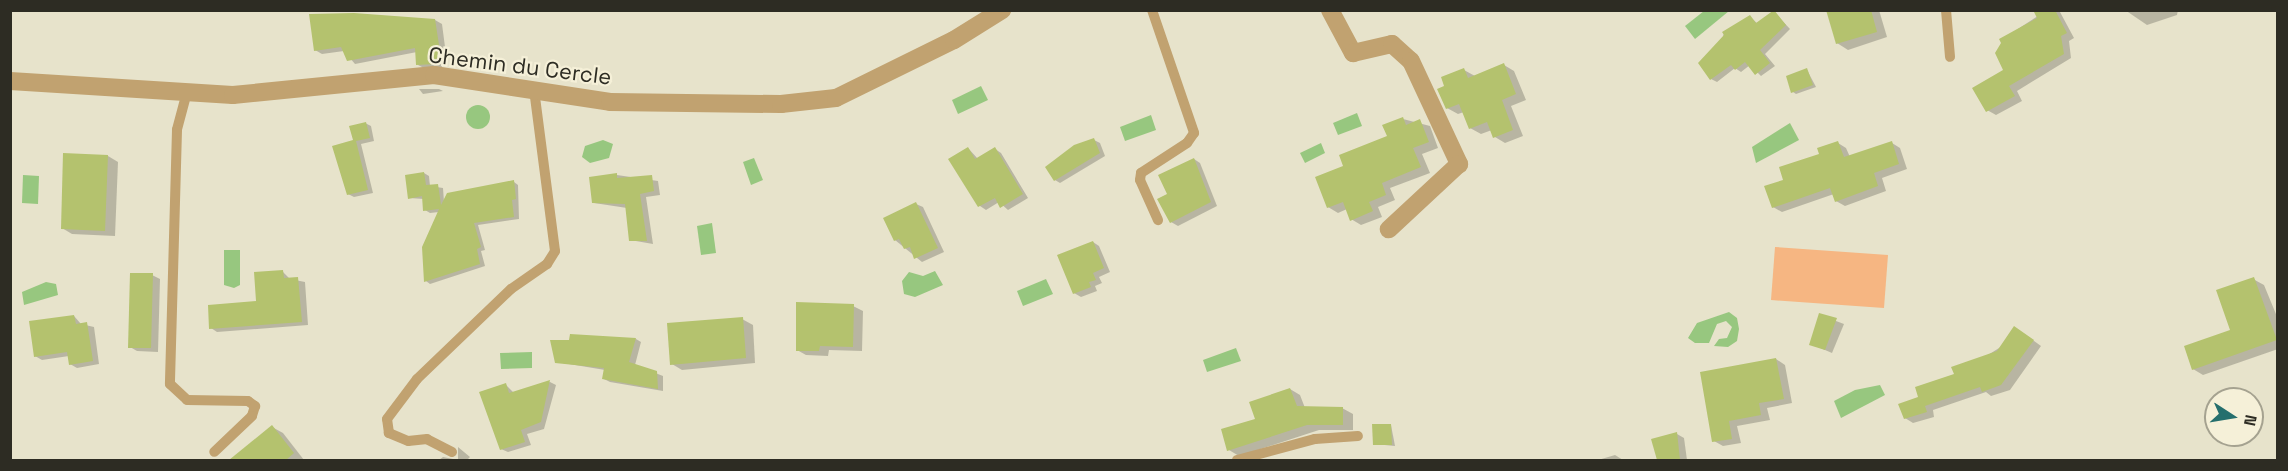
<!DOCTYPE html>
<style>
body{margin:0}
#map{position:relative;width:2288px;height:471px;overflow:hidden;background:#e7e3cb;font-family:"Space Grotesk",sans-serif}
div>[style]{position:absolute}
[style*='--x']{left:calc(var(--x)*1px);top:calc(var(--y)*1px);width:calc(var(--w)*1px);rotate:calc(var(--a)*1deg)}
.green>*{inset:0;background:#f6b682}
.water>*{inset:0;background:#97c77f}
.round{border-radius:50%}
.shadow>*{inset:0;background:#0003}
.building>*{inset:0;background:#b4c26e}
.lane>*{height:10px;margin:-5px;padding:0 5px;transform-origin:5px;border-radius:5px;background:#c1a270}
.street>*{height:18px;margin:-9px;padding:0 9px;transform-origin:9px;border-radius:9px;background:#c1a270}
span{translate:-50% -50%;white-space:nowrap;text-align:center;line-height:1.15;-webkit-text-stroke:4.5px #f5f0d8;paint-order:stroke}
.street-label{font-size:22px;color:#2d2c23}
.frame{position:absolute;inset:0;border:12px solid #2d2c23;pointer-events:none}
.north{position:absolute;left:2204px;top:387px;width:60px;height:60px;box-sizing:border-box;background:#f5f0d8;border:2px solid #a5a290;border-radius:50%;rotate:102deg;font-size:16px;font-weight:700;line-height:24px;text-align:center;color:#2d2c23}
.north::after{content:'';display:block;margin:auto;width:21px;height:27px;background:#256f6d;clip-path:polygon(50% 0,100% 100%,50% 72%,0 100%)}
</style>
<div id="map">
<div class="green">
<i style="clip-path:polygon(1775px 247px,1888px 255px,1884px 308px,1771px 300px)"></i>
</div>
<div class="water">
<i style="clip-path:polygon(1704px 11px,1729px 11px,1695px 39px,1685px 26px)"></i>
<i style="clip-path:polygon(981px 86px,988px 100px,958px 114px,952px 100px)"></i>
<i class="round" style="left:466px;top:105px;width:24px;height:24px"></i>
<i style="clip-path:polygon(1357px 113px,1362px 126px,1338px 135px,1333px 123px)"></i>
<i style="clip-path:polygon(1151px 115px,1156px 130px,1125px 141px,1120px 127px)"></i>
<i style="clip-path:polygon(1790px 123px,1799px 140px,1756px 163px,1752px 147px)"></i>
<i style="clip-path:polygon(603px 140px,613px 144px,609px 158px,590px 163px,582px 157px,585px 146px)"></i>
<i style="clip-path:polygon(1321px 143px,1325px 153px,1305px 163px,1300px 153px)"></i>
<i style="clip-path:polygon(754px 158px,763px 180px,751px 185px,743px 162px)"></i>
<i style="clip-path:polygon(23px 175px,39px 176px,38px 204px,22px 203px)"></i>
<i style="clip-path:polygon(712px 223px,716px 253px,701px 255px,697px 226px)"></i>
<i style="clip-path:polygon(224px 250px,240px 250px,240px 285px,234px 288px,224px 285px)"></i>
<i style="clip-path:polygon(935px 271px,943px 285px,915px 297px,904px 294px,902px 281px,909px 272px,923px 276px)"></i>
<i style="clip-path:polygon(1046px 279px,1053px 294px,1023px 306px,1017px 291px)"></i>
<i style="clip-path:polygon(46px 282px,56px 284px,58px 295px,24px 305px,22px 292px)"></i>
<i style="clip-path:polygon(1729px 312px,1737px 318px,1739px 329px,1737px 341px,1728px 347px,1714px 346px,1719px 339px,1727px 338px,1732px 327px,1726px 321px,1717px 324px,1709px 343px,1695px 343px,1688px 338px,1697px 323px)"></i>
<i style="clip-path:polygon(1236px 348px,1241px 361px,1207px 372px,1203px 360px)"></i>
<i style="clip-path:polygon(532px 352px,532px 368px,501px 369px,500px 353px)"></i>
<i style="clip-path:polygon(1880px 385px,1885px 395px,1841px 418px,1834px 401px,1855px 390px)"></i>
</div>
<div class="shadow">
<i style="clip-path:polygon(1827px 10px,1879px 10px,1887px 37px,1848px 50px,1837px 43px)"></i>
<i style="clip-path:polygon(2047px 10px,2060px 12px,2074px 38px,2069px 41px,2071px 58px,2017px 91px,2022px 101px,1996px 115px,1987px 110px,2005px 70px,2001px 40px)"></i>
<i style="clip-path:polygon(2125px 10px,2178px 10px,2177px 15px,2147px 25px)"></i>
<i style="clip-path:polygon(1774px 12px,1790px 29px,1765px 54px,1775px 66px,1761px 76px,1750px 65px,1741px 72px,1735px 68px,1717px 82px,1711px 79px,1724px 33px,1750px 17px,1758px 24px)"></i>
<i style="clip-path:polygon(435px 20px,442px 24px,447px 62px,441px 63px,442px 67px,424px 68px,418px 65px,417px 52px,355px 64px,344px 51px,322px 54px,315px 50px)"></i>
<i style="clip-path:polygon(1504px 65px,1514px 71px,1526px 100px,1511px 106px,1523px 136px,1505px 143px,1495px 137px,1492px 130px,1481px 134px,1470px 128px,1464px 112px,1458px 114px,1447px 108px,1446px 87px,1464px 70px,1475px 76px)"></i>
<i style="clip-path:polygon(1807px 70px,1816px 87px,1796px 94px,1793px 92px)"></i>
<i style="clip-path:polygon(419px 89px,439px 89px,443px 91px,423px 94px)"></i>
<i style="clip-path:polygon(1403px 119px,1430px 126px,1438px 148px,1422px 154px,1430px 173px,1390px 188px,1395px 200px,1378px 207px,1382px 217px,1361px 225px,1351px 219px,1347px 209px,1338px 213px,1328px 207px,1345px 167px,1389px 137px)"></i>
<i style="clip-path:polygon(365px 123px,371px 126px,374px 141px,361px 144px,373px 193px,354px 197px,348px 194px,355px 141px)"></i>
<i style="clip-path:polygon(1094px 140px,1100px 143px,1105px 156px,1060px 183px,1055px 180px)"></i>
<i style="clip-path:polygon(1838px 143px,1846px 148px,1850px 157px,1892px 143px,1900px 148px,1907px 169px,1882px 178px,1886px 191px,1845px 206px,1836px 201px,1834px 194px,1782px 212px,1773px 207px,1785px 181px)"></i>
<i style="clip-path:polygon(968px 148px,978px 159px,995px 149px,1001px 153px,1028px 198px,1008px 210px,999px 202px,986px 210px,980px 206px)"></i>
<i style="clip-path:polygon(65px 154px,108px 156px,118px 162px,115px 236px,72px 234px,62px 228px)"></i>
<i style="clip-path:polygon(1194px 159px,1200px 163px,1217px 206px,1178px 226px,1171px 222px,1169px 195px)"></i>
<i style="clip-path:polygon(424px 173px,429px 176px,430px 186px,443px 188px,444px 202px,514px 182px,518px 185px,519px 219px,478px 225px,485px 250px,481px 251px,485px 266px,430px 284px,426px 281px,439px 212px,430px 213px,425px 210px,424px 199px,409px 198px)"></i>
<i style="clip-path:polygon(617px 175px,658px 181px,660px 195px,646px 197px,653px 244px,630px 240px,627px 208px,594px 203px)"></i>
<i style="clip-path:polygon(916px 204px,923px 207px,944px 252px,922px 262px,895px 240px)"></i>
<i style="clip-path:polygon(1093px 242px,1099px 246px,1110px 272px,1099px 277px,1102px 283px,1095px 286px,1097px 291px,1081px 297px,1074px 293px)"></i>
<i style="clip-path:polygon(283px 272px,290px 279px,305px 282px,308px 325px,217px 332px,211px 328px,258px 303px)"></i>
<i style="clip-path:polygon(152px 275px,160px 279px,158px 352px,137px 351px,130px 347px)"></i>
<i style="clip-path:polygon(2253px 279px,2264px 285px,2278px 319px,2278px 349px,2203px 375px,2193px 369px,2232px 331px)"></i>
<i style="clip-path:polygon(853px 306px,863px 311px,862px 351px,829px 350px,828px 356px,806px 355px,797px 350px)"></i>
<i style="clip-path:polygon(1820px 315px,1844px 324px,1832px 353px,1811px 344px)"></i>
<i style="clip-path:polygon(74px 316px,81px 324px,94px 327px,99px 364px,77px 368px,70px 364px,69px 356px,42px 360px,35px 356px)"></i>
<i style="clip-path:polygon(742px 319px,753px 325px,755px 363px,682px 370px,672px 364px)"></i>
<i style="clip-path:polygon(2023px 333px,2041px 346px,2010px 390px,1991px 396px,1986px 392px,1933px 410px,1934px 417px,1913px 423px,1905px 418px,1956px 375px)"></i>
<i style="clip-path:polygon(636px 339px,641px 342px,635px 365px,663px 376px,663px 391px,610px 382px,604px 379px,605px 370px,557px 362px)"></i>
<i style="clip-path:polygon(1776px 359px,1785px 365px,1792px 403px,1767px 408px,1770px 420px,1737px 426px,1741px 443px,1723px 446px,1714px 441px)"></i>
<i style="clip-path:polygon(550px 382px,556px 385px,544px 429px,527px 434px,531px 445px,508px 452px,501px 449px,506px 385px,514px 393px)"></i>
<i style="clip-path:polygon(1290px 389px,1300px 395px,1305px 408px,1342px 408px,1353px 414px,1353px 430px,1319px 430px,1239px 456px,1229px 450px)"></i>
<i style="clip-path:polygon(1391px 425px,1395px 446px,1374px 444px)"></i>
<i style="clip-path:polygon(272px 427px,283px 433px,304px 460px,232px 460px)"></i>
<i style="clip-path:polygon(1677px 434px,1684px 438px,1687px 460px,1658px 460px,1653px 440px)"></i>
<i style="clip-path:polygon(458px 447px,470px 457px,467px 460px,439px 460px,443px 457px,458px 460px)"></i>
<i style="clip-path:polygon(1615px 455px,1623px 460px,1598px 460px)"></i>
</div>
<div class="building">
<i style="clip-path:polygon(1774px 10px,1786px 25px,1760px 50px,1770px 63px,1755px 75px,1745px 62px,1735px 70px,1731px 65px,1710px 80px,1698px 63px,1724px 35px,1722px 32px,1750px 15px,1756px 23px)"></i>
<i style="clip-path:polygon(1826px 10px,1871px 10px,1877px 32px,1836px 44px)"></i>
<i style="clip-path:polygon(2033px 10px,2055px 10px,2067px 33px,2061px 36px,2064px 54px,2009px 86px,2015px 96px,1986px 112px,1972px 88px,2003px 70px,1995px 53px,2001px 43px,1999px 39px,2037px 18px)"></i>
<i style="clip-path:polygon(354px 13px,435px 19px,441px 58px,435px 59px,436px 64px,416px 65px,415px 48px,347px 61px,341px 47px,314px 51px,309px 14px)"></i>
<i style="clip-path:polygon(1504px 63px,1516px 94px,1502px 100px,1513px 130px,1493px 138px,1487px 122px,1469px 129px,1459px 104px,1446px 109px,1437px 89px,1444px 86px,1441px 77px,1464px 68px,1468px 78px)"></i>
<i style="clip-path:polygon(1807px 68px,1813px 85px,1791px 93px,1786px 76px)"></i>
<i style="clip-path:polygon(1403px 117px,1406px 125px,1420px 119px,1429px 142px,1413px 148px,1421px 167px,1382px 183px,1386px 195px,1369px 202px,1373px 211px,1350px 221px,1343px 202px,1327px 208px,1315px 177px,1343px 166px,1339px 155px,1387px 136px,1382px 125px)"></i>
<i style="clip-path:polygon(366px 122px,370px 138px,356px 141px,368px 190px,347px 195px,332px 146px,353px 140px,349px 126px)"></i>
<i style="clip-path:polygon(1094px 138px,1100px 153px,1054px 181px,1045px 167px,1074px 145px)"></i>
<i style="clip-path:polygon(1838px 141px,1844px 157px,1892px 141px,1899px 164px,1874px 173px,1878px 186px,1835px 202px,1830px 188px,1772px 208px,1764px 186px,1783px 180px,1779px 167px,1819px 154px,1817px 148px)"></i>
<i style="clip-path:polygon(968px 147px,975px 159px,995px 147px,1023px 194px,1000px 208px,995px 198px,978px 207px,948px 159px)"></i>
<i style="clip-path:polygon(63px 153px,108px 155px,105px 231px,61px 229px)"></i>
<i style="clip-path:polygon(1194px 158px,1211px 202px,1170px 223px,1157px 199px,1167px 194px,1158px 175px)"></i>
<i style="clip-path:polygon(424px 172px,426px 185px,438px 184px,441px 205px,447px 193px,514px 180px,516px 199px,512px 200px,514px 217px,474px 223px,481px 247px,477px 249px,480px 264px,424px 282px,422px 247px,439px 209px,423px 211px,422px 196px,408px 199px,405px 175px)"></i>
<i style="clip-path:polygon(617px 173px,617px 178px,652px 175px,654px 191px,640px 194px,647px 241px,629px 241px,625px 204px,592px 203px,589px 177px)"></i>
<i style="clip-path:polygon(916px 202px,938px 248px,914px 259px,910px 247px,904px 249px,899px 239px,894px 241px,883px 218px)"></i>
<i style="clip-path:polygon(1093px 241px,1104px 268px,1093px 273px,1096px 280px,1089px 282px,1091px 287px,1073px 294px,1057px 255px)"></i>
<i style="clip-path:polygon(283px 270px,284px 278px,298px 277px,302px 322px,209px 329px,208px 305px,256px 301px,254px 272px)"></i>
<i style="clip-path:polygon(130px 273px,153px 273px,151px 348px,128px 348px)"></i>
<i style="clip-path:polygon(2254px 277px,2277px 340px,2192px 370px,2184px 346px,2230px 330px,2216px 290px)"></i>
<i style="clip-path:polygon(796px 302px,854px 304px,853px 347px,820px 346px,819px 351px,796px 351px)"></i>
<i style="clip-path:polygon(1819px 313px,1837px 318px,1825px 350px,1809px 345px)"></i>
<i style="clip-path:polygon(74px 315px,76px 324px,87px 322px,93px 361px,69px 365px,67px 352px,34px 357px,29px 321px)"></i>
<i style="clip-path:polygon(743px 317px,746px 358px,670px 365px,667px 323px)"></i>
<i style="clip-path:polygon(2014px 326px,2034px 340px,2001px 385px,1982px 392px,1980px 387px,1925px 406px,1927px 412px,1904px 419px,1898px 404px,1918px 397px,1915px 387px,1954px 374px,1951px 367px,1997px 351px)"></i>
<i style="clip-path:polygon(570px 334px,636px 338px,629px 362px,657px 371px,658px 389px,602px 379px,604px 368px,555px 363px,550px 340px,569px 340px)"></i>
<i style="clip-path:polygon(1776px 358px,1784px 399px,1759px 403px,1761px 415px,1729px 421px,1732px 439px,1712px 442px,1700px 372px)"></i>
<i style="clip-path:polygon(550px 380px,541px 422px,521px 430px,525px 442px,500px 450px,479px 392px,506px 383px,509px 393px)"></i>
<i style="clip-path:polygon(1290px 388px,1297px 406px,1343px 407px,1343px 425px,1307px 425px,1227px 451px,1221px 429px,1255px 419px,1249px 402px)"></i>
<i style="clip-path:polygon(1372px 424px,1391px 424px,1392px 445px,1373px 445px)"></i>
<i style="clip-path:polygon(272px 425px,294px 453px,286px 460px,229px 460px)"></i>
<i style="clip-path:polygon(1677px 432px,1680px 460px,1657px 460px,1651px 439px)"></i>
</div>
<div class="lane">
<i style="--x:1152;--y:10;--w:130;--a:71.1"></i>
<i style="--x:1194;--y:133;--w:12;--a:125"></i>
<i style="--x:1187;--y:143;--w:55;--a:146.9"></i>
<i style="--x:1141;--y:173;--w:7;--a:98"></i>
<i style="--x:1140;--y:180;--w:44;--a:65.8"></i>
<i style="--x:1946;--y:10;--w:47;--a:85.1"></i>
<i style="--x:187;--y:92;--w:39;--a:105"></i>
<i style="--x:177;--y:130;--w:254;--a:91.6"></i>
<i style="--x:170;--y:384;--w:23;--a:43"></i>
<i style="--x:187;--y:400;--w:61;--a:0.9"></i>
<i style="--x:248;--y:401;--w:9;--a:36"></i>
<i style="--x:255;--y:406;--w:10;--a:107"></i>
<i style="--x:252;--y:416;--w:52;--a:136.5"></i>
<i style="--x:452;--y:452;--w:28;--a:-153"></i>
<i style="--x:427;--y:439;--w:19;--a:174"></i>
<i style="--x:408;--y:441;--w:21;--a:-157"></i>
<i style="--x:389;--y:433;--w:14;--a:-98"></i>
<i style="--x:387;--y:419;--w:50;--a:-53.1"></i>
<i style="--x:417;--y:379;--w:130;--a:-43.8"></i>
<i style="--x:511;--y:289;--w:44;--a:-34.8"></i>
<i style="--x:547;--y:264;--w:15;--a:-58"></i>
<i style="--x:555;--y:251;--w:162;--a:-97.4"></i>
<i style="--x:1237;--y:460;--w:81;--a:-15.1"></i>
<i style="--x:1315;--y:439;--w:43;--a:-4"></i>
</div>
<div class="street">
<i style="--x:1330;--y:10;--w:49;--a:61.9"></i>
<i style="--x:1353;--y:53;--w:40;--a:-13"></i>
<i style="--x:1392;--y:44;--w:25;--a:42"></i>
<i style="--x:1411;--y:61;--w:114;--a:65"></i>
<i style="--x:1459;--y:164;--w:96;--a:137.1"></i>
<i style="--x:10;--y:81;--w:223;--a:3.6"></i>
<i style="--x:233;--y:95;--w:202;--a:-5.7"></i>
<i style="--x:434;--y:75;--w:178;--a:8.7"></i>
<i style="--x:610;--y:102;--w:171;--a:0.7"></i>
<i style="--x:781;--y:104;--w:55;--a:-6.2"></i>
<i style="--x:836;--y:98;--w:131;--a:-26.2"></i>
<i style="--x:954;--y:40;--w:57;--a:-32"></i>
</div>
<div class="street-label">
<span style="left:520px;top:66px;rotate:7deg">Chemin du Cercle</span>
</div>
<div class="frame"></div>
<div class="north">N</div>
</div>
